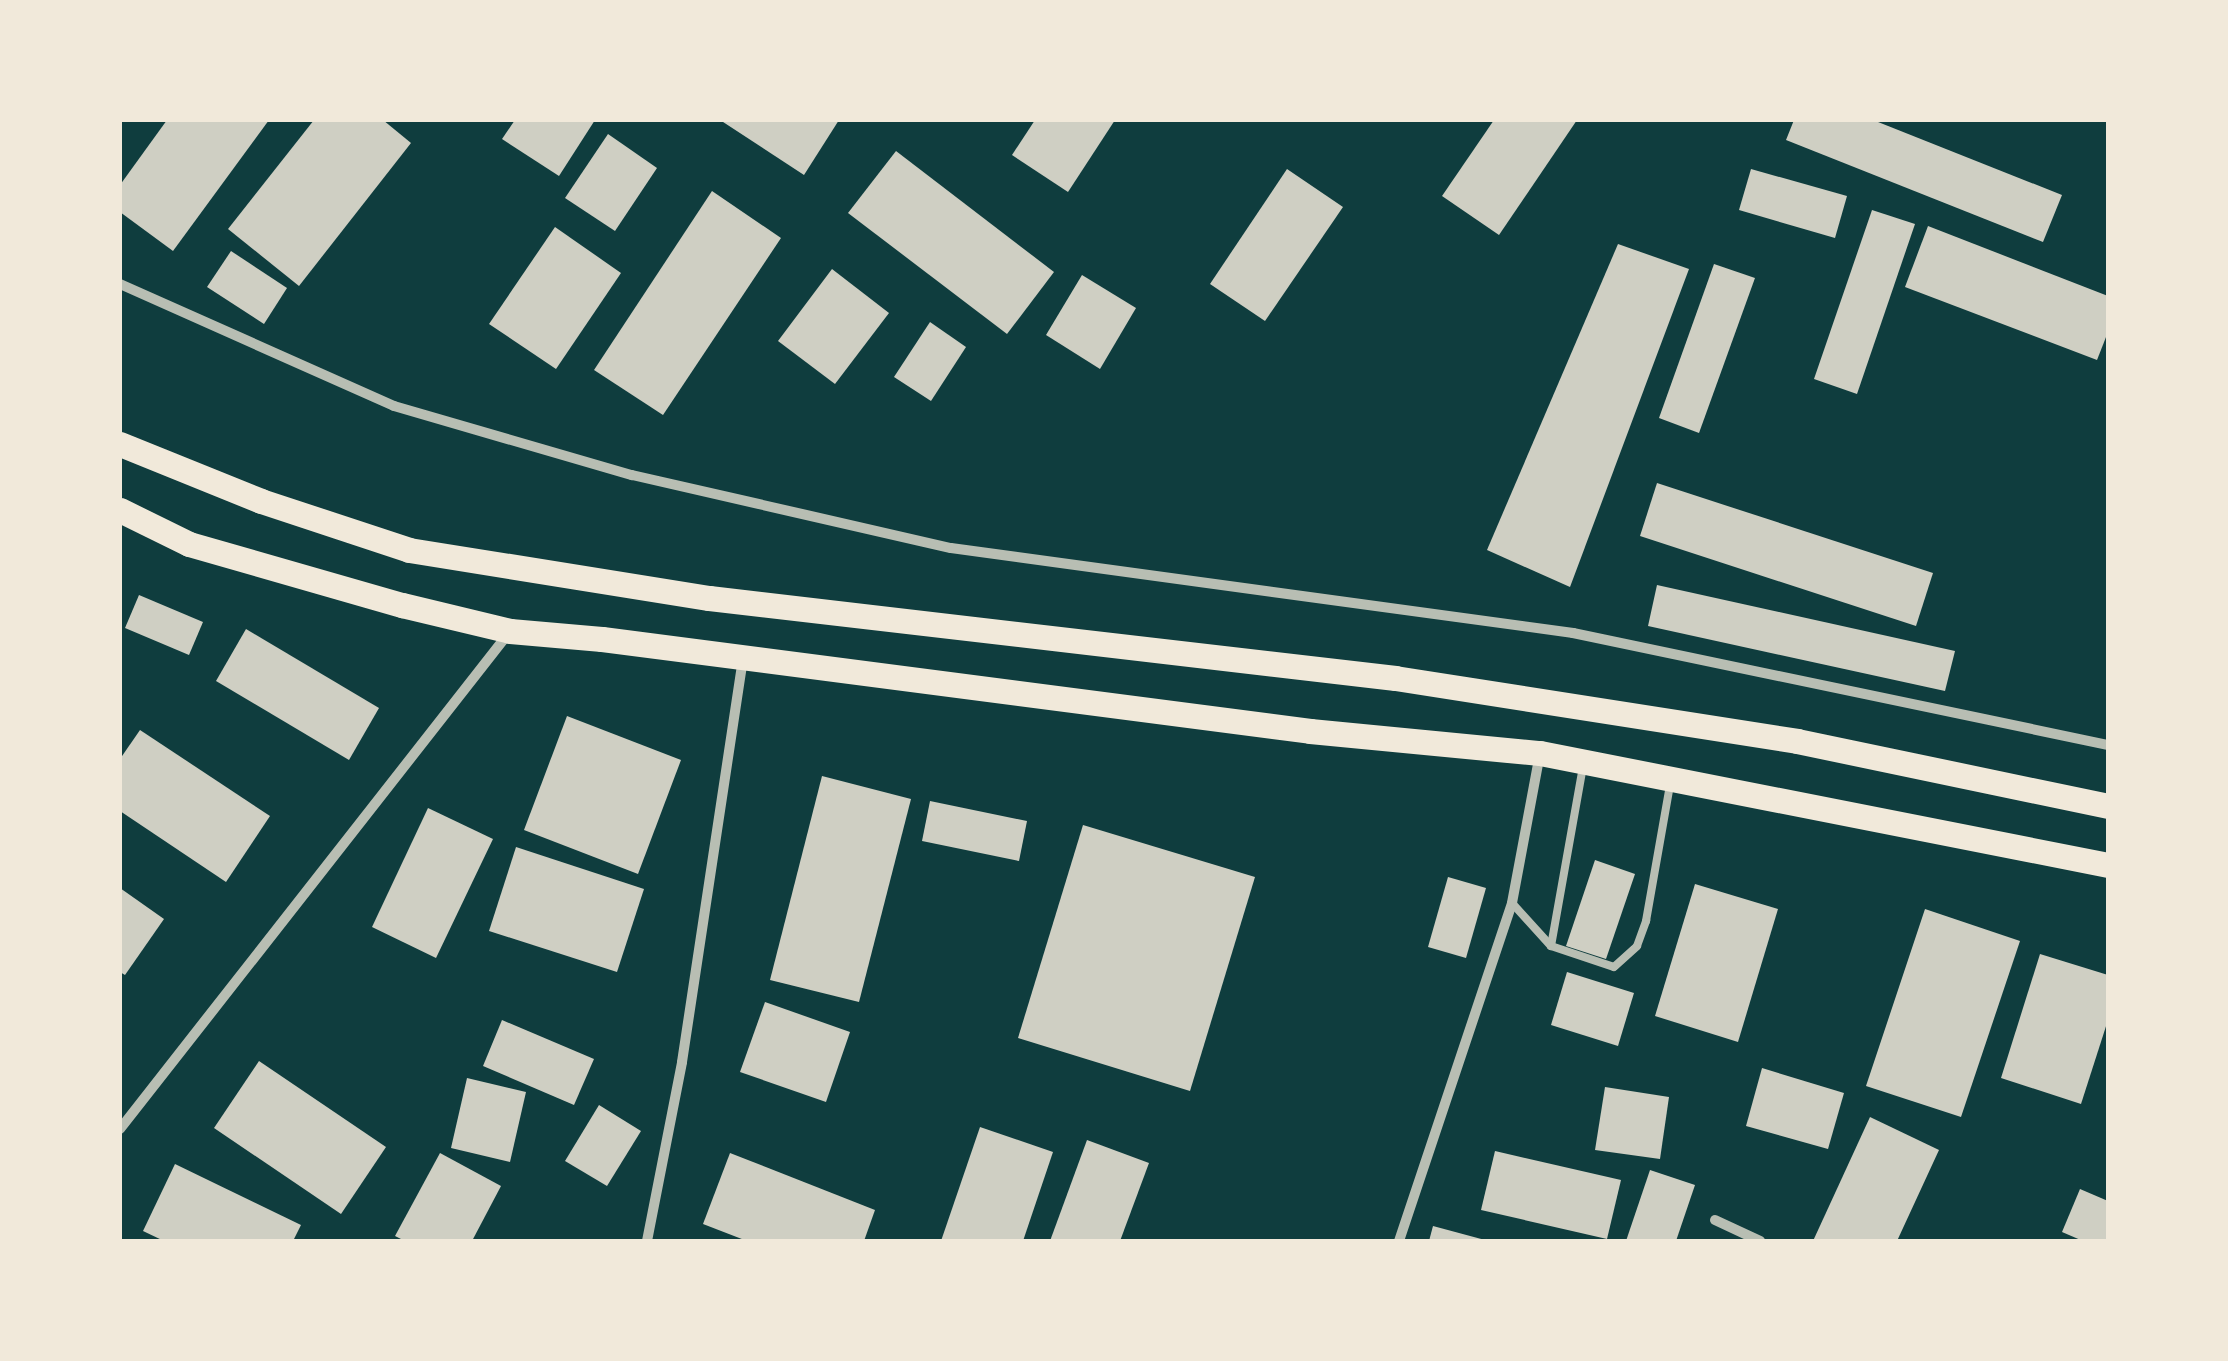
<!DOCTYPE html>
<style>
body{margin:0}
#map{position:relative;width:2228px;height:1361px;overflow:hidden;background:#0f3d3e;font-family:"IBM Plex Sans",sans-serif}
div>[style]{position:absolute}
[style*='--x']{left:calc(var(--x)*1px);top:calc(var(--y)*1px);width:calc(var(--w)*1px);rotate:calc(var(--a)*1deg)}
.building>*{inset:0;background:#cfcfc3}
.service>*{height:8px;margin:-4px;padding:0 4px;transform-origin:4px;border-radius:4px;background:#b8beb3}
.minor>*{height:10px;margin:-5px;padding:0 5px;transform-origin:5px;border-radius:5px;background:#b8beb3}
.primary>*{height:25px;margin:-12.5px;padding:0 12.5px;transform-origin:12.5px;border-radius:12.5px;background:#f1e9da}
span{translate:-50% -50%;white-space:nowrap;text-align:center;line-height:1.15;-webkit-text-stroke:10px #f1e9da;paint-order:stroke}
.frame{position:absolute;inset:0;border:122px solid #f1e9da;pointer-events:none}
</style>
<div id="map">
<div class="building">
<i style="clip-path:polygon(167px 120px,269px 120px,173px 251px,120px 212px,120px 185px)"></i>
<i style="clip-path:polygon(314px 120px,383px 120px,411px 143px,299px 286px,228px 229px)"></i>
<i style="clip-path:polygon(515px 120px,595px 120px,559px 176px,502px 139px)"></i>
<i style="clip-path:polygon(720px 120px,839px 120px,804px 175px)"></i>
<i style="clip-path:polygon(1035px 120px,1115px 120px,1068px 192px,1012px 155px)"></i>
<i style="clip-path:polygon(1494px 120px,1577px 120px,1499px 235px,1442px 196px)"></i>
<i style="clip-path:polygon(1794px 120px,1873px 120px,2062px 195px,2043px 242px,1786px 140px)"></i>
<i style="clip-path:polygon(608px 134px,657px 168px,615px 231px,565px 198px)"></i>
<i style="clip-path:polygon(896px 151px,1054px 272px,1007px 334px,848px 213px)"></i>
<i style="clip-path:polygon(1287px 169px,1343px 207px,1265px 321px,1210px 284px)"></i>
<i style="clip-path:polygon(1751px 169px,1847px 196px,1835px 238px,1739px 210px)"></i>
<i style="clip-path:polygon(712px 191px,781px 238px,663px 415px,594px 370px)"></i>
<i style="clip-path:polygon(1872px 210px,1915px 224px,1857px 394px,1814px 379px)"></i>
<i style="clip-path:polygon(1928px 226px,2108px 296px,2108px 332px,2097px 360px,1905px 287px)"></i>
<i style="clip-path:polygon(555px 227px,621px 273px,556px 369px,489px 324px)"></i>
<i style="clip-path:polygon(1618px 244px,1689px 269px,1570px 587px,1487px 550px)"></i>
<i style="clip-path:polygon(231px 251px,287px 288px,264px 324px,207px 287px)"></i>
<i style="clip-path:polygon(1714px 264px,1755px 278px,1699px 433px,1659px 418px)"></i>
<i style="clip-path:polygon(832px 269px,889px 313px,835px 384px,778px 341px)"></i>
<i style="clip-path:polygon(1082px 275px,1136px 308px,1100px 369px,1046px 335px)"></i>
<i style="clip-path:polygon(930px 322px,966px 347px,931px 401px,894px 377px)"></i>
<i style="clip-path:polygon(1657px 483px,1933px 573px,1916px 626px,1640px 536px)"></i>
<i style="clip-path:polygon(1657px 585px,1955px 651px,1945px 691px,1648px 626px)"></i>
<i style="clip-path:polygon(139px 595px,203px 622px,189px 655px,125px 628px)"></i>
<i style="clip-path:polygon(246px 629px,379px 708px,349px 760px,216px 681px)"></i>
<i style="clip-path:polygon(567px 716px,681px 760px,638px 874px,524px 830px)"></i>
<i style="clip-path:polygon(140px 730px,270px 816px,226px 882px,120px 811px,120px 759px)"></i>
<i style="clip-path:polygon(822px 776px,911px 799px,859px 1002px,770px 980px)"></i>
<i style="clip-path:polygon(930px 801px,1027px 821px,1019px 861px,922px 841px)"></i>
<i style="clip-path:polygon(428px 808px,493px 839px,436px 958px,372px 927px)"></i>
<i style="clip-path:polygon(1083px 825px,1255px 877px,1190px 1091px,1018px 1038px)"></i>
<i style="clip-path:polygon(516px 847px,644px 889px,617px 972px,489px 931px)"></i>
<i style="clip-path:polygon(1595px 860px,1635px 874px,1606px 959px,1566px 946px)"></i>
<i style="clip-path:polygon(1448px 877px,1486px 888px,1466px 958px,1428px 947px)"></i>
<i style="clip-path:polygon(1695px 884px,1778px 909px,1738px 1042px,1655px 1016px)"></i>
<i style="clip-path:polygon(120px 888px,164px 919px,125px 975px,120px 972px)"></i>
<i style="clip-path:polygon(1925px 909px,2020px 941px,1961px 1117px,1866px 1086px)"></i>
<i style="clip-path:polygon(2040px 954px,2108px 975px,2108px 1020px,2081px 1104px,2001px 1078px)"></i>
<i style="clip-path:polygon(1567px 972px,1634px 993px,1618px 1046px,1551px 1025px)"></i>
<i style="clip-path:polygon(765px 1002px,850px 1032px,826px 1102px,740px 1072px)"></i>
<i style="clip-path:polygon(502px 1020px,594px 1059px,574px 1105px,483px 1066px)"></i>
<i style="clip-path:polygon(259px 1061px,386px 1147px,341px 1214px,214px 1128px)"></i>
<i style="clip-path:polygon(1762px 1068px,1844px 1093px,1828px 1149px,1746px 1126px)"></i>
<i style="clip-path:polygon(467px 1078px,526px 1092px,510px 1162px,451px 1148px)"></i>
<i style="clip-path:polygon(1605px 1087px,1669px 1097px,1660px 1159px,1595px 1150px)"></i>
<i style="clip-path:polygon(599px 1105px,641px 1131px,607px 1186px,565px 1161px)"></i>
<i style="clip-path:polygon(1870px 1117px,1939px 1150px,1897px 1241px,1813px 1241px)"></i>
<i style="clip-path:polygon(980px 1127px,1053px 1152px,1023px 1241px,941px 1241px)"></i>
<i style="clip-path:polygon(1087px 1140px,1149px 1163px,1120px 1241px,1050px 1241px)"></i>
<i style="clip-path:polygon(1495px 1151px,1621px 1180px,1607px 1239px,1481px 1210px)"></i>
<i style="clip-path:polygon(440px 1153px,501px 1186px,472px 1241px,405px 1241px,395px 1236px)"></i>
<i style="clip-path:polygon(730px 1153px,875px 1210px,864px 1241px,747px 1241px,703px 1224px)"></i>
<i style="clip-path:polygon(175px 1164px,301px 1225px,293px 1241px,164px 1241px,143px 1231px)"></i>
<i style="clip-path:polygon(1650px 1170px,1695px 1185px,1676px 1241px,1626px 1241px)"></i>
<i style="clip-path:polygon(2080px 1189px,2108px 1201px,2108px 1241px,2083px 1241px,2062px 1232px)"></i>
<i style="clip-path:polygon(1433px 1226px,1485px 1240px,1485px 1241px,1429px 1241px)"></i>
</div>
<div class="service">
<i style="--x:1512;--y:903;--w:58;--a:47.8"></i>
<i style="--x:1551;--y:946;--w:66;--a:18.4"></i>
<i style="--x:1614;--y:967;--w:31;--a:-42"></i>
<i style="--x:1637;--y:946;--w:27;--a:-70"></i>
<i style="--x:1646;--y:921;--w:138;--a:-80"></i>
<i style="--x:1551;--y:946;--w:183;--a:-79.9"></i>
</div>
<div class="minor">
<i style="--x:120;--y:284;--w:300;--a:24"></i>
<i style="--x:394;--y:406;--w:248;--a:16.2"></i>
<i style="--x:632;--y:475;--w:327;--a:12.9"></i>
<i style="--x:951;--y:548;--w:628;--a:7.78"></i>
<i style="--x:1573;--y:633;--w:547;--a:11.82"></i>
<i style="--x:120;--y:1129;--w:629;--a:-51.91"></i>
<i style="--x:1715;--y:1220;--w:50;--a:25"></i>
<i style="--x:647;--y:1241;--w:182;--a:-78.9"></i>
<i style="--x:682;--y:1062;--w:407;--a:-81.4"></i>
<i style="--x:1399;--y:1241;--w:356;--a:-71.5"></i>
<i style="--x:1512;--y:903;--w:153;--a:-79.4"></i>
</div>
<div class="primary">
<i style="--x:120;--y:444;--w:152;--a:22"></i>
<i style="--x:261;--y:501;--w:156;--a:18.3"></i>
<i style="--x:409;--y:550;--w:304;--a:9.1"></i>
<i style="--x:709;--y:598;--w:691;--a:6.65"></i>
<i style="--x:1395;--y:678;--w:407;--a:8.9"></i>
<i style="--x:1797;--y:741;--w:318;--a:11.8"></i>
<i style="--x:120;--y:510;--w:77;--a:26.2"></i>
<i style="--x:189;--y:544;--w:222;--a:16"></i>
<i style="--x:402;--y:605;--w:111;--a:13.5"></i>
<i style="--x:510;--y:631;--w:92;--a:5"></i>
<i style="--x:602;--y:639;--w:714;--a:7.4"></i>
<i style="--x:1310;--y:731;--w:231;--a:5.5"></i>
<i style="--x:1540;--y:753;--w:579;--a:11.15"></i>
</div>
<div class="frame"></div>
</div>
